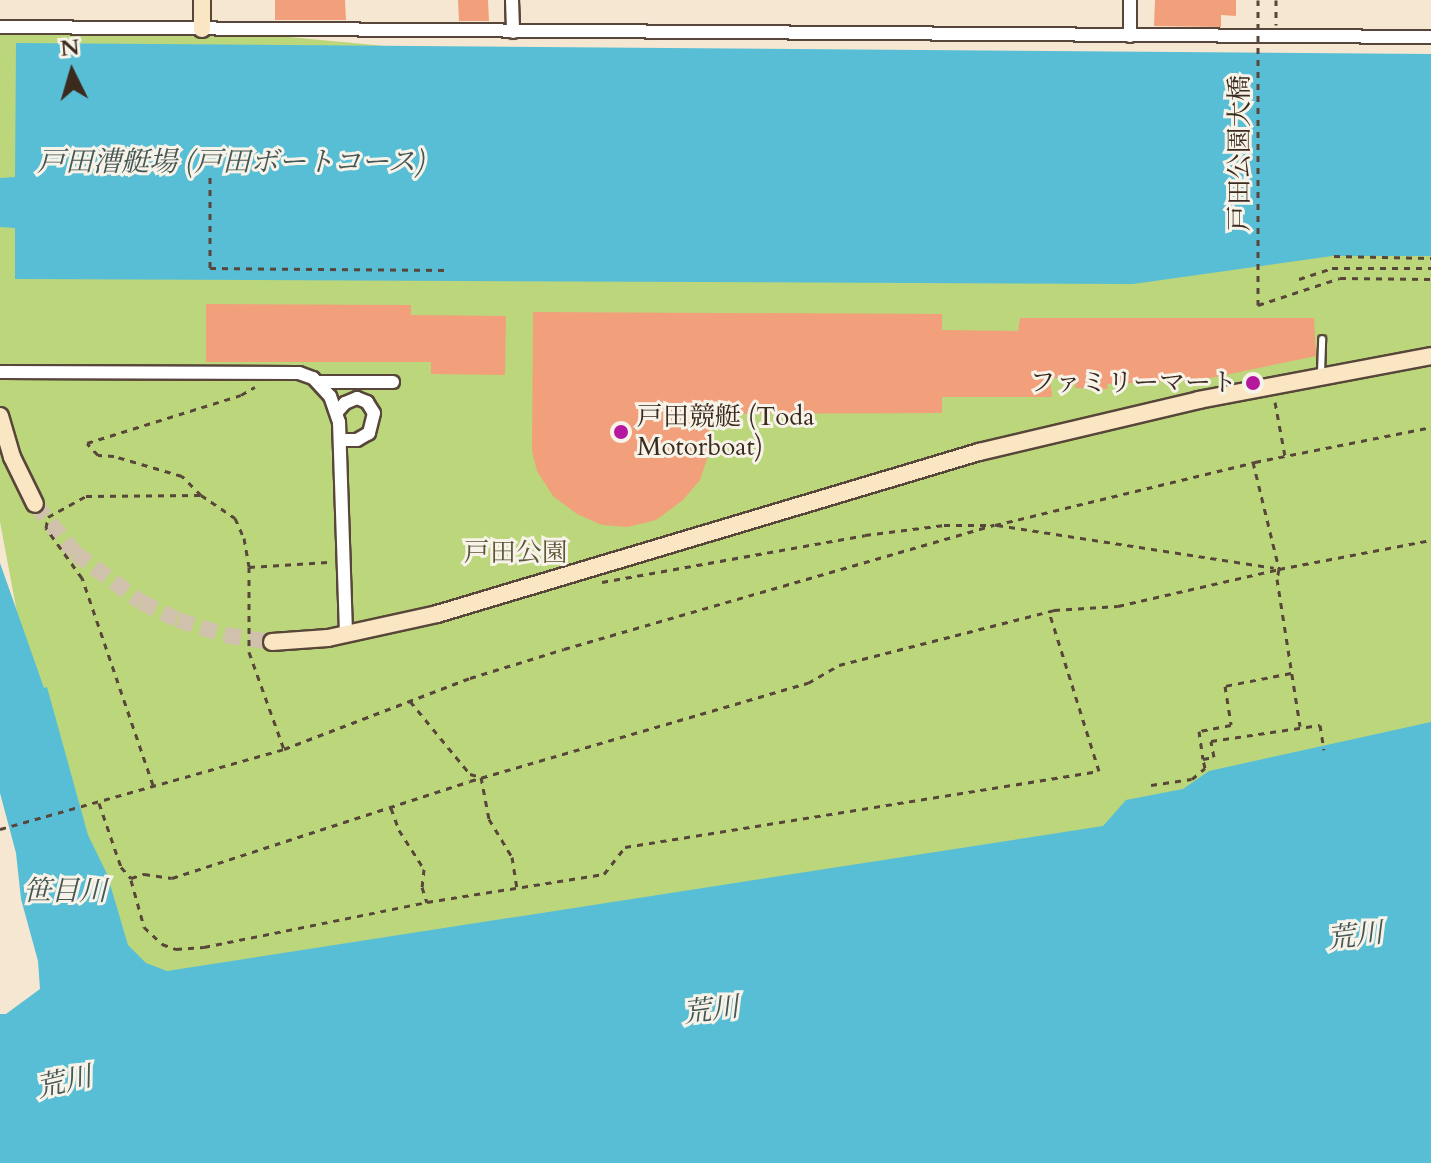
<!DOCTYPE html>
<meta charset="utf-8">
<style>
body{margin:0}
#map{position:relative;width:1431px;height:1163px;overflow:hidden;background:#f5e7d1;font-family:Cardo,"Noto Serif JP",serif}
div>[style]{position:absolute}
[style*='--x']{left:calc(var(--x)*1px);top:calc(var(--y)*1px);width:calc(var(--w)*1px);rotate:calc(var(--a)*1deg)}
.green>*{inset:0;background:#bcd67b}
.water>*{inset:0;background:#58bed6}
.building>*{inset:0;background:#f1a07b}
.secondary-tunnel>*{height:16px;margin-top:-8px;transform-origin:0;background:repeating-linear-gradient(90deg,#d0c1ad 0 16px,transparent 0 24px)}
.path>*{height:3px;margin-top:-1.5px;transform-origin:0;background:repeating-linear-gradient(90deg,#574639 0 6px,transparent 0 12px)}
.roads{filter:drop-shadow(2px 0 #574639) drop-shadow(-2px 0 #574639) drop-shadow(0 2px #574639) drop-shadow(0 -2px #574639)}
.lane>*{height:6px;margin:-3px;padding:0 3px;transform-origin:3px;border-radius:3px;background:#fff}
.street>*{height:12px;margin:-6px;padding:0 6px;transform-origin:6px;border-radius:6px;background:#fff}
.secondary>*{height:16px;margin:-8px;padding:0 8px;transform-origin:8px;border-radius:8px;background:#fbe6c4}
.path-bridge>*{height:3px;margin-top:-1.5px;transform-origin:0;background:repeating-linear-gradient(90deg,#574639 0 6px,transparent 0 12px)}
.dots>*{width:22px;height:22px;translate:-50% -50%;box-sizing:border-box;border:4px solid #f7f3e8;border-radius:50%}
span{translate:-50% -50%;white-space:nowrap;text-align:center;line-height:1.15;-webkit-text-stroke:6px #f7f3e8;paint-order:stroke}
.street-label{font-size:26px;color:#3b2a1e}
.poi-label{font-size:26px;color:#3b2a1e}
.right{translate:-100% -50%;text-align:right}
.left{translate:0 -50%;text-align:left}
.park-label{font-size:26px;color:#5b5535}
.water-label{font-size:28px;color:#445655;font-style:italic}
.north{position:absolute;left:32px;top:32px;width:80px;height:80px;-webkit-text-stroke:6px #f7f3e8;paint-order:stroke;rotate:355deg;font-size:22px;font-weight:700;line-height:32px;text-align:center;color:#3b2a1e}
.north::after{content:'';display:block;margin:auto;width:28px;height:36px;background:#3b2a1e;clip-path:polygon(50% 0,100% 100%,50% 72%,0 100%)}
</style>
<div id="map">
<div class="green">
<i style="clip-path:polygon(0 27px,202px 29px,385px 46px,1431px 61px,1431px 947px,109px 1104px,0 522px)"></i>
</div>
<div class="water">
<i style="clip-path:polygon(16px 43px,1431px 54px,1431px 256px,1332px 256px,1133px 284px,15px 279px,15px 228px,0 227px,0 178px,15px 177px)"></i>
<i style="clip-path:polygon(0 563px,44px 688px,47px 687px,88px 835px,107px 874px,128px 945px,146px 963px,167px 971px,1103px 826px,1126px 800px,1183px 789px,1209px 771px,1431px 722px,1431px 1163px,0 1163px,0 1014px,6px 1014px,40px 989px,38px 961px,21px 899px,16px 853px,0 793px)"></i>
</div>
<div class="building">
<i style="clip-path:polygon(275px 0,345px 0,346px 20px,275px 20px)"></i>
<i style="clip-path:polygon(458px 0,488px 0,489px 21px,459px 21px)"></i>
<i style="clip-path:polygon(1155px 0,1236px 0,1236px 16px,1221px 15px,1221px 27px,1154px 26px)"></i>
<i style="clip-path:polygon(206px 304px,411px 305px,411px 315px,506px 316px,505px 375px,431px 374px,431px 362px,206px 362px)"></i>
<i style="clip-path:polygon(533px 312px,942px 314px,942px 330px,1018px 331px,1020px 318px,1314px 318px,1316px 356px,1201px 380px,1107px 384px,1108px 389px,1075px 388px,1076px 378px,1050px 378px,1052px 397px,942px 397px,942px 413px,710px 414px,708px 456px,700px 480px,683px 500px,656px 520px,628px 527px,602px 525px,577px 514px,553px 496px,537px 471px,532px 451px)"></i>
</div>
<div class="secondary-tunnel">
<i style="--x:35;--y:504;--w:63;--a:50.8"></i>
<i style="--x:75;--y:553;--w:82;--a:36.6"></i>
<i style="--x:141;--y:602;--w:41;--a:25.9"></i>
<i style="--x:178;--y:620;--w:49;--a:17.7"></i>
<i style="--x:225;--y:635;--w:48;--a:8.5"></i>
</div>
<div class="path">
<i style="--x:1276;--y:0;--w:25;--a:90"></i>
<i style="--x:210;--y:177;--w:91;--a:90"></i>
<i style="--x:210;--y:268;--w:240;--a:0.5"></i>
<i style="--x:1334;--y:256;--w:97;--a:1.2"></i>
<i style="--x:1299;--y:279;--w:35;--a:-18"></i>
<i style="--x:1332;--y:268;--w:99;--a:0"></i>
<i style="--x:1258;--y:305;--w:86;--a:-18.2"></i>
<i style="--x:1340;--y:278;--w:91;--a:0.6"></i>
<i style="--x:1275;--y:402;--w:55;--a:79.5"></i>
<i style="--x:1253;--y:462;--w:110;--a:76.3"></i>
<i style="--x:1279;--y:569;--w:10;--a:101"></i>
<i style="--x:1277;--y:579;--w:149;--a:81.1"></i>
<i style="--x:201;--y:495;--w:27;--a:-135"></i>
<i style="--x:182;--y:476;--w:71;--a:-163.6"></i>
<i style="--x:114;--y:456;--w:16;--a:-176"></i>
<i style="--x:98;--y:455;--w:16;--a:-133"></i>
<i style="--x:87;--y:443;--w:161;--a:-17.3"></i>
<i style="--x:241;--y:395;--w:16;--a:-30"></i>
<i style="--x:997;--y:525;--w:280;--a:8.8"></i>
<i style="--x:249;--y:567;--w:79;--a:-3.6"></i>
<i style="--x:602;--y:582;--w:267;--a:-10.1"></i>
<i style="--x:865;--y:535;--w:80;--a:-7.2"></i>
<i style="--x:944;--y:525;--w:46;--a:0"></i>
<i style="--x:1291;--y:673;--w:67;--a:168.9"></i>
<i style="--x:1225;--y:686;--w:39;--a:81"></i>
<i style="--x:1231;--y:725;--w:33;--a:169"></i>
<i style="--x:1199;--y:731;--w:28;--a:82"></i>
<i style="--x:1203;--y:759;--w:11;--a:-10"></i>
<i style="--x:1214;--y:757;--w:16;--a:-101"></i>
<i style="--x:1211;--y:741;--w:110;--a:-8.4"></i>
<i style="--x:1320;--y:725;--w:25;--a:81"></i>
<i style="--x:410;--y:701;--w:94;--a:50.6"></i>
<i style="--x:470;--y:774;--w:11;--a:15"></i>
<i style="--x:481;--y:777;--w:43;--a:79.2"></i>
<i style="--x:489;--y:819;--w:44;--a:58.8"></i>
<i style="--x:512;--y:857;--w:30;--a:81"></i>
<i style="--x:153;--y:785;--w:219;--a:-108.9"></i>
<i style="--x:82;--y:578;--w:62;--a:-125.8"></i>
<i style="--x:46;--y:528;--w:11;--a:-80"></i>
<i style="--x:48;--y:517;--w:43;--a:-28.9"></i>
<i style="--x:86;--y:496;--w:115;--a:-0.5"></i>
<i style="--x:201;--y:495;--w:41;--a:34.1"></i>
<i style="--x:235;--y:518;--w:22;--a:66"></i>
<i style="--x:244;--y:538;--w:29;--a:80"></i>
<i style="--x:249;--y:567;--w:85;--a:90"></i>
<i style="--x:249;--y:652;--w:103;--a:70.2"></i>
<i style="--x:1151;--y:785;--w:41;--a:-8.3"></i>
<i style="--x:1192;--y:779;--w:17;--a:-40"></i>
<i style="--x:1205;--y:768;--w:9;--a:-103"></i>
<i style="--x:99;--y:803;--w:68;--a:71"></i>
<i style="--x:121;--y:867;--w:15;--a:48"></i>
<i style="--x:131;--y:878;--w:14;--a:-17"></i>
<i style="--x:144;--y:874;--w:28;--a:8"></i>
<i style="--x:172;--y:878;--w:313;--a:-18"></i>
<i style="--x:470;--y:781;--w:352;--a:-16.2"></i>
<i style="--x:808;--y:683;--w:36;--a:-30"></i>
<i style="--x:839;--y:665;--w:222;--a:-14.3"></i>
<i style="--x:1054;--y:610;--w:64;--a:-3.6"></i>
<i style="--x:1118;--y:606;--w:165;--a:-12.9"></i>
<i style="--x:1279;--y:569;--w:155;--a:-10.8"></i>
<i style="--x:391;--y:808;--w:23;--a:70"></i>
<i style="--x:399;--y:830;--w:46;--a:57.3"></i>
<i style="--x:424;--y:869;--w:18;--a:96"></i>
<i style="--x:422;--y:887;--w:16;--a:72"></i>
<i style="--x:427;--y:902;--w:179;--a:-9"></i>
<i style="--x:604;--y:874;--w:34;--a:-52"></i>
<i style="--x:625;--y:847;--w:480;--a:-9.1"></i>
<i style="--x:1099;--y:771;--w:168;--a:-107.4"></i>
<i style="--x:0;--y:829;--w:295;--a:-15.7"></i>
<i style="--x:284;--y:749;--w:199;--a:-20.9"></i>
<i style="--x:470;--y:678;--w:98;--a:-17.1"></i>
<i style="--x:564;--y:649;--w:448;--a:-16.1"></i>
<i style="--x:995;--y:525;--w:268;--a:-13.6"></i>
<i style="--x:1255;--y:462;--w:179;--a:-11.2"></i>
<i style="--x:131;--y:880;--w:49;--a:74.5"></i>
<i style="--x:144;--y:927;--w:25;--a:43"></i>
<i style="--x:162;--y:944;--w:15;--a:20"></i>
<i style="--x:176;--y:949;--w:28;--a:-4"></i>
<i style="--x:204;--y:947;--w:227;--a:-11.4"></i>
</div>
<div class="roads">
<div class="lane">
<i style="--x:1321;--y:373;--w:34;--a:-88"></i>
</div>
<div class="street">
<i style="--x:512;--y:0;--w:32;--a:88"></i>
<i style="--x:1130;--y:0;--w:36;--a:90"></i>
<i style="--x:0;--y:27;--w:1431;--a:0.4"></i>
<i style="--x:0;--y:372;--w:299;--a:0.2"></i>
<i style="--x:299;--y:373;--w:15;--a:20"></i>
<i style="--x:313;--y:378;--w:25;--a:47"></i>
<i style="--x:330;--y:396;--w:28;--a:71"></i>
<i style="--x:339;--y:422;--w:213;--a:88.1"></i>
<i style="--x:319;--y:382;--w:74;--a:0"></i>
<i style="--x:337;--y:412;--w:12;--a:-48"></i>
<i style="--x:345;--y:403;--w:13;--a:-23"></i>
<i style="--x:357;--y:398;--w:11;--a:22"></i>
<i style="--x:367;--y:402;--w:13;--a:58"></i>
<i style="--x:374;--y:413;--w:21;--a:104"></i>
<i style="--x:369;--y:433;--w:14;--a:150"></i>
<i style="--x:357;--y:440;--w:17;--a:180"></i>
</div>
<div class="secondary">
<i style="--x:202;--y:29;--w:29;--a:-90"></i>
<i style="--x:0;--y:416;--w:43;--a:73.7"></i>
<i style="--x:12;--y:457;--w:52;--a:63.9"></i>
<i style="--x:272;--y:642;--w:56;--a:-4.1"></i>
<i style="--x:328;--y:638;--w:112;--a:-12.4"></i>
<i style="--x:437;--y:614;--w:566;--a:-16.64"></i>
<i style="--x:979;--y:452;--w:226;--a:-13.3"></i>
<i style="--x:1199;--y:400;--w:236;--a:-10.7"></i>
</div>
</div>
<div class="path-bridge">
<i style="--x:1258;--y:0;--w:305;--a:90"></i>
</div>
<div class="dots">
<i style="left:1253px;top:383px;background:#b5179e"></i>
<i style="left:621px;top:432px;background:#b5179e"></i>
</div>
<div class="street-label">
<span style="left:1240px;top:153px;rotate:-90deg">戸田公園大橋</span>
</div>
<div class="poi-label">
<span class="right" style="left:1237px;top:383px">ファミリーマート</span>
<span class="left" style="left:637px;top:432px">戸田競艇 (Toda<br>Motorboat)</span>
</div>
<div class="park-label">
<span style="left:516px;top:553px">戸田公園</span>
</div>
<div class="water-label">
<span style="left:231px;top:162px">戸田漕艇場 (戸田ボートコース)</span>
<span style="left:65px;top:891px">笹目川</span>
<span style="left:1355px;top:936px;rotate:-7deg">荒川</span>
<span style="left:711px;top:1010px;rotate:-7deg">荒川</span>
<span style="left:64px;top:1082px;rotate:-13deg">荒川</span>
</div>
<div class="north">N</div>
</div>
